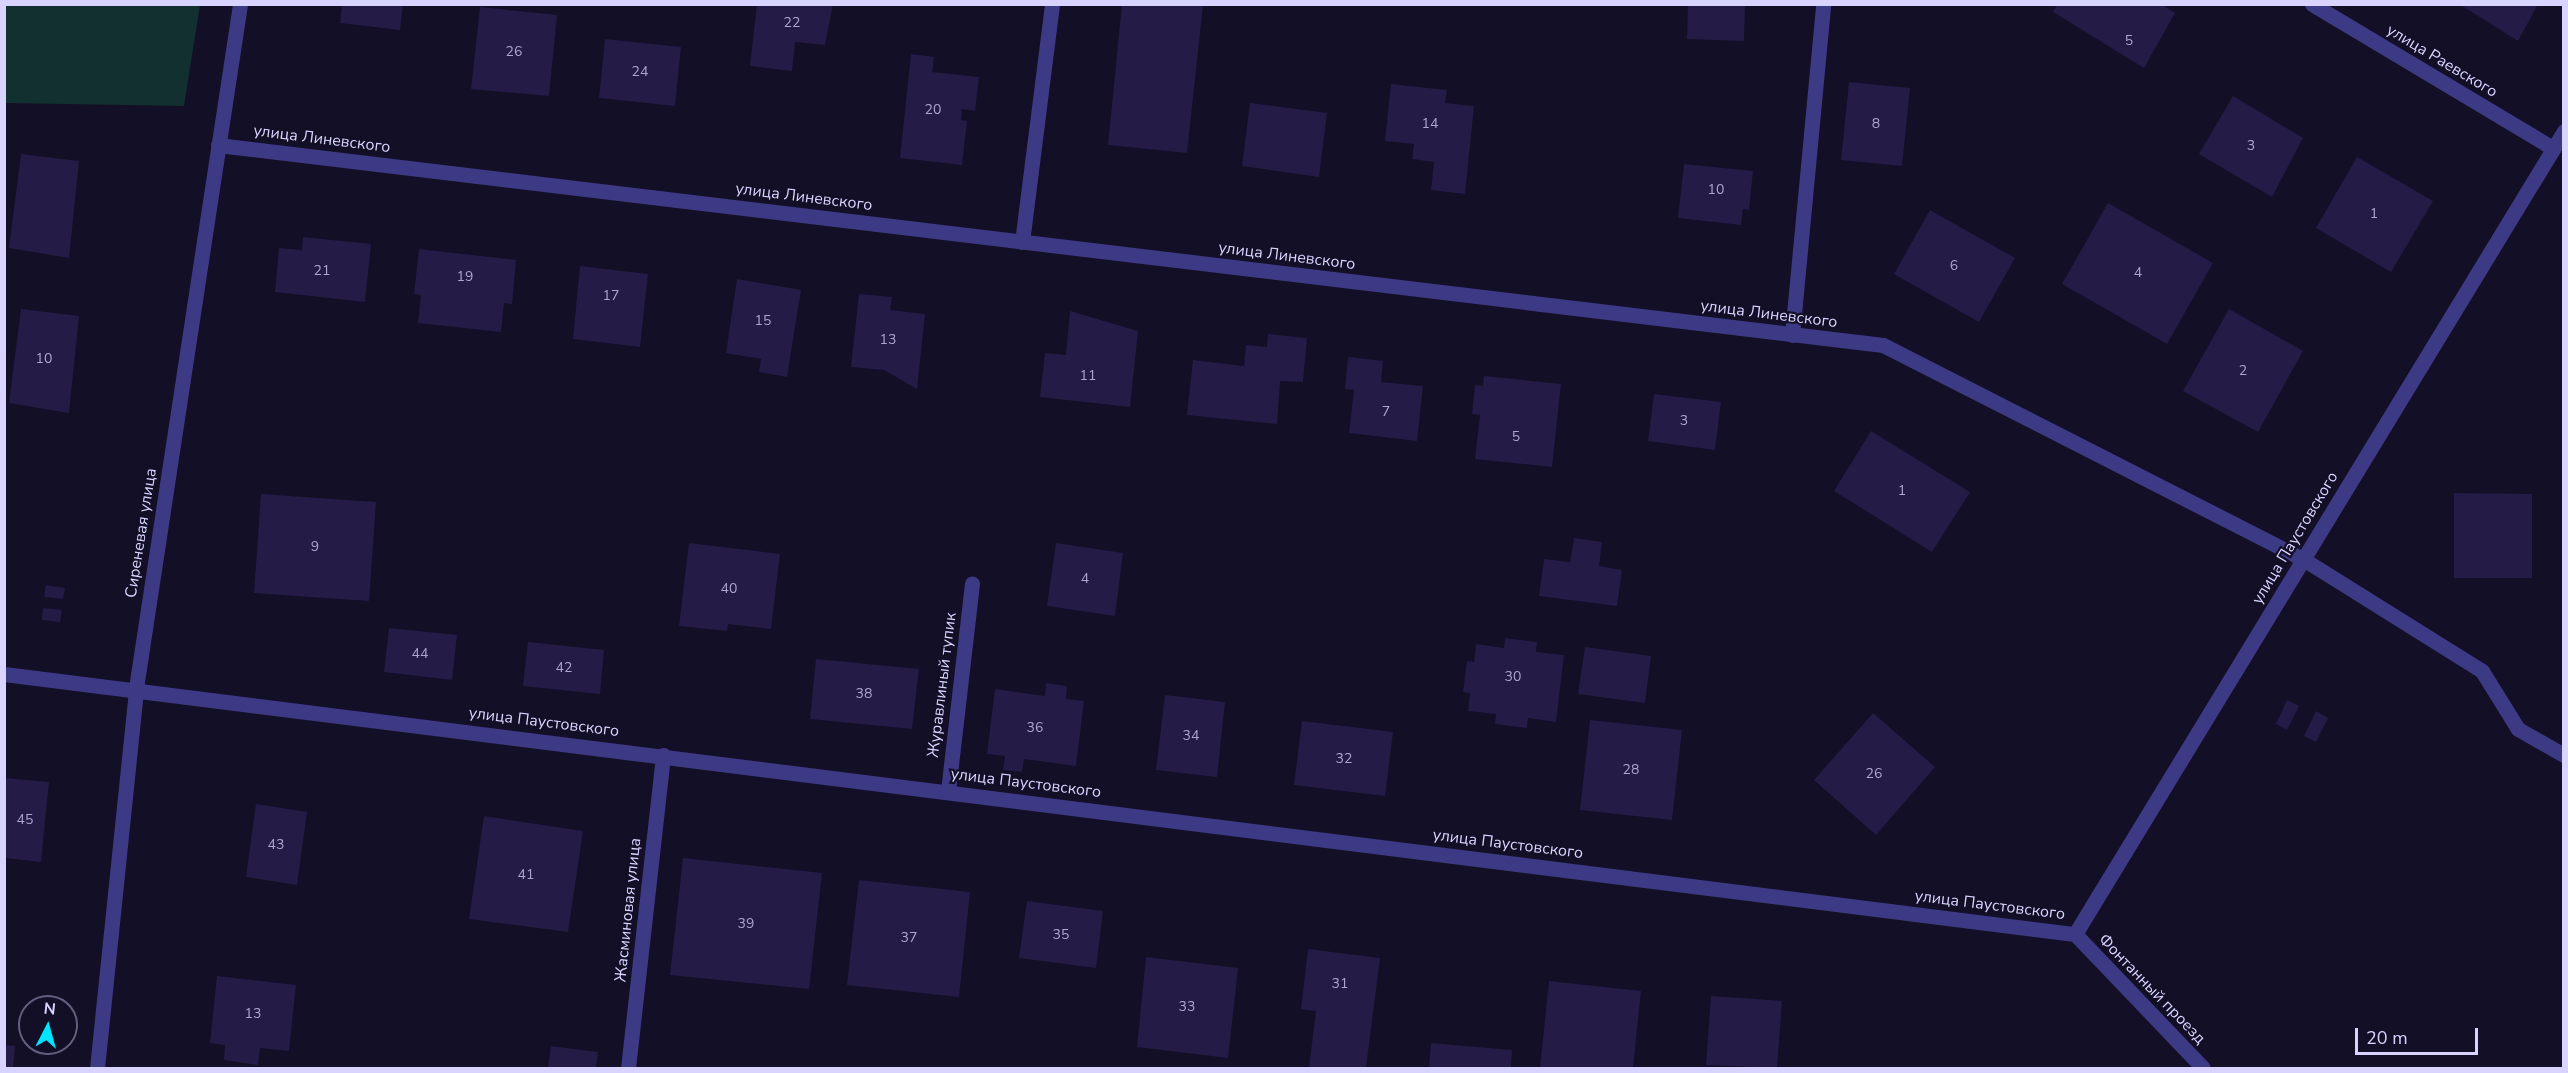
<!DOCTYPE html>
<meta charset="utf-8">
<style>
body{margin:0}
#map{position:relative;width:2568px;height:1073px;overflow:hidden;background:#130f26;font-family:"Nunito Sans",sans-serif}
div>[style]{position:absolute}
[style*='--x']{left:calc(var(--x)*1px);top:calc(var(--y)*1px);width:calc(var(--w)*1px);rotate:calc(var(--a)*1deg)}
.green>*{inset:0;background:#12302f}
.building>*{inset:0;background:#241b47}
.lane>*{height:15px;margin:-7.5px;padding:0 7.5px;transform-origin:7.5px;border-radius:7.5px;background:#3d3a85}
.street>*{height:15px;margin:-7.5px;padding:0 7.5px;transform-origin:7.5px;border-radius:7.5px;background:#3d3a85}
span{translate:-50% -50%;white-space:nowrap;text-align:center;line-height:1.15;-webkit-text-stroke:4.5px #130f26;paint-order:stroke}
.number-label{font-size:14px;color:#aca6d1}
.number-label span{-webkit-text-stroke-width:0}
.street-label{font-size:16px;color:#d9d4ff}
.frame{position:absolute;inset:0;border:6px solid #d9d4ff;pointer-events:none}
.north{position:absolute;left:18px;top:995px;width:60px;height:60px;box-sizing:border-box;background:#130f26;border:2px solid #625e7d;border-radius:50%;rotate:6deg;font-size:16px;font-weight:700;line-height:24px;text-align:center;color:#d9d4ff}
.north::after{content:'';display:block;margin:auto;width:21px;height:27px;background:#00e5ff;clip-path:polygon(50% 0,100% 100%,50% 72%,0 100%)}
.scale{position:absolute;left:2355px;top:1028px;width:123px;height:27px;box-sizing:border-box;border:3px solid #d9d4ff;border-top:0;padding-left:8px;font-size:18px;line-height:21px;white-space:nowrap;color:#d9d4ff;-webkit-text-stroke:4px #130f26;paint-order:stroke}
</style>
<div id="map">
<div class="green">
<i style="clip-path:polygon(5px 4px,200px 5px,184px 106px,5px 103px)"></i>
</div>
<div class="building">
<i style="clip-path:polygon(342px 4px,403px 4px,400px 30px,340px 23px)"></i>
<i style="clip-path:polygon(757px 4px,833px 4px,825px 45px,795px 42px,792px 71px,750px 66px)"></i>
<i style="clip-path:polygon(1122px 4px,1203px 5px,1187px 153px,1108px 145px)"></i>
<i style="clip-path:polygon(1688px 4px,1745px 4px,1744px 41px,1687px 39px)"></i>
<i style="clip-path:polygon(2058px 4px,2161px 4px,2175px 13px,2144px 68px,2053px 12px)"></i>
<i style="clip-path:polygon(2459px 4px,2538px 4px,2518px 41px)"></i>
<i style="clip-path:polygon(480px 7px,557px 15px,549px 96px,471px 89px)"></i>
<i style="clip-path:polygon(605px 39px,681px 47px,675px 106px,599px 98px)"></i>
<i style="clip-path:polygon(911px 54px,934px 57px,932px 72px,979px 77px,975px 111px,962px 109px,961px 120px,967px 121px,962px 165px,900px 158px)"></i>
<i style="clip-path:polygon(1849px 82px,1910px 88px,1902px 166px,1841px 160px)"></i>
<i style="clip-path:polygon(1391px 84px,1447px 90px,1445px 103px,1474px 106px,1465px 194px,1431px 190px,1434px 162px,1412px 159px,1414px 144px,1385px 141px)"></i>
<i style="clip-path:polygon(2233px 96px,2303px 138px,2272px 197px,2199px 154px)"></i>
<i style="clip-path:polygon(1250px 103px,1327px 113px,1319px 177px,1242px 166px)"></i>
<i style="clip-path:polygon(21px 154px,79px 161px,69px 258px,9px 248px)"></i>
<i style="clip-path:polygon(2357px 157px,2433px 201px,2391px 272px,2316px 228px)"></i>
<i style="clip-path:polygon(1684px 164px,1753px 171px,1749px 210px,1743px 209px,1741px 225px,1678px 218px)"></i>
<i style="clip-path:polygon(2108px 203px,2213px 263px,2167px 344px,2062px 284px)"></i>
<i style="clip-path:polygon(1930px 210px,2015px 258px,1979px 322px,1894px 274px)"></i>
<i style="clip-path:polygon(303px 237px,371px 244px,365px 302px,275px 292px,279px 248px,302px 250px)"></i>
<i style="clip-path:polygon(419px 249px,516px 260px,512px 304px,504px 303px,501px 332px,418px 323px,421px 295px,414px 294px)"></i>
<i style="clip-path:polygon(580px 266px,648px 274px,640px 347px,573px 339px)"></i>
<i style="clip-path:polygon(737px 279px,801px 290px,787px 377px,759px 372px,761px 359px,726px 353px)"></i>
<i style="clip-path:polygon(859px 294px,892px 297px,890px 310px,925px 314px,917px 389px,884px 370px,851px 367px)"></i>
<i style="clip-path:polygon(21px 309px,79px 316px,69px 413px,9px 403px)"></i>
<i style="clip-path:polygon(2229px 309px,2303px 351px,2258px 432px,2183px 391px)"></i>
<i style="clip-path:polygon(1070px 311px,1138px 331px,1130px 407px,1040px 397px,1045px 353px,1066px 355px)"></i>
<i style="clip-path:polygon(1268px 334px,1307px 338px,1303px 382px,1280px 381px,1277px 424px,1187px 415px,1193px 360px,1244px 366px,1246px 345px,1267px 347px)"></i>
<i style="clip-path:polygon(1348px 357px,1383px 361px,1381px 382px,1423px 386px,1417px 441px,1349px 433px,1354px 390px,1345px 389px)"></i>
<i style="clip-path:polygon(1484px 376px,1561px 384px,1552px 467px,1475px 459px,1480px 415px,1472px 414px,1475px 385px,1483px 386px)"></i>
<i style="clip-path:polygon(1654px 394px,1721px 402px,1715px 450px,1648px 441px)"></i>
<i style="clip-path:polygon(1871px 431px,1970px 492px,1932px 552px,1834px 491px)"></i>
<i style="clip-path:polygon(2454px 493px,2532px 494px,2532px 578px,2454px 578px)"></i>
<i style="clip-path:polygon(261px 494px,376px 502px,369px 601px,254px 593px)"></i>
<i style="clip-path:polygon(1574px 538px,1602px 542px,1599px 566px,1622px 570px,1617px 606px,1539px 596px,1544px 559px,1570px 562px)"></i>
<i style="clip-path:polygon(689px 543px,780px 554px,771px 629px,728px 624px,727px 631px,679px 626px)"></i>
<i style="clip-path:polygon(1056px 543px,1123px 553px,1115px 616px,1047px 606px)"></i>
<i style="clip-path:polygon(46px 585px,65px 588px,63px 599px,44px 597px)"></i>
<i style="clip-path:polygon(43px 608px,62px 610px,60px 622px,42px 620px)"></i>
<i style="clip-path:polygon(389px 628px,457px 635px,452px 680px,384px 672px)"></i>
<i style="clip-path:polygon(1505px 638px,1537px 642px,1536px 652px,1564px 655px,1556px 722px,1528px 718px,1527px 728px,1495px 724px,1496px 714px,1468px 711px,1470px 693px,1463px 692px,1467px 661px,1474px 662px,1476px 644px,1504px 648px)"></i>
<i style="clip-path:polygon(528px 642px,604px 650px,600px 694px,523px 686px)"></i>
<i style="clip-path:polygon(1585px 647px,1651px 656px,1645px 703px,1578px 694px)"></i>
<i style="clip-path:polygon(816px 659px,919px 669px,912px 729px,810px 719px)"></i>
<i style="clip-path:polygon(1046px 683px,1067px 686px,1066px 699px,1084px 701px,1076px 766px,1024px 759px,1022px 772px,1003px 770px,1005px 756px,987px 754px,995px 689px,1045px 696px)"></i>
<i style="clip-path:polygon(1165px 695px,1225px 702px,1217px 777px,1156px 770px)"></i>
<i style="clip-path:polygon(2287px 700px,2299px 706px,2287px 730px,2276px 724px)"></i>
<i style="clip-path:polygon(2316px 711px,2328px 718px,2316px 742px,2304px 736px)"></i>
<i style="clip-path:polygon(1873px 713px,1935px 767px,1876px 835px,1814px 780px)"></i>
<i style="clip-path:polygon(1590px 720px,1682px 730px,1672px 820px,1580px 810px)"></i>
<i style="clip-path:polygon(1302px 721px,1393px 732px,1385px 796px,1294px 785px)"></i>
<i style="clip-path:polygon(5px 778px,49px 782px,41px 862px,5px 858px)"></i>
<i style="clip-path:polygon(256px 804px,307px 812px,297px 885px,246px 877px)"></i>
<i style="clip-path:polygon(484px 816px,583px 831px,568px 932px,469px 919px)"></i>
<i style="clip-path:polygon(683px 858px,822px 873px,809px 989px,670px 975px)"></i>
<i style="clip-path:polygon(859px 880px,970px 892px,959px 997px,847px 985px)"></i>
<i style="clip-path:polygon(1027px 901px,1103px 911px,1096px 968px,1019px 958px)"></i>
<i style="clip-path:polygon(1308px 949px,1380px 958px,1366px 1068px,1309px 1068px,1316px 1011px,1301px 1009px)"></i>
<i style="clip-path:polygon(1146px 957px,1238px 968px,1228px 1058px,1137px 1047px)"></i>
<i style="clip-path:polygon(217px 976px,296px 985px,289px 1051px,260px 1048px,258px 1065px,224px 1060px,225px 1045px,210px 1043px)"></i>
<i style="clip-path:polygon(1549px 981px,1641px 991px,1633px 1068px,1540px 1068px)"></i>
<i style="clip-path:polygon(1711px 996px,1782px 1001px,1777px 1068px,1706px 1065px)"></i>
<i style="clip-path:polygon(1431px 1043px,1512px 1050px,1511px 1068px,1429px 1068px)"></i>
<i style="clip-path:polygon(4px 1045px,15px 1046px,13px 1068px,4px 1068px)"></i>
<i style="clip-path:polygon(551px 1046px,598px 1052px,596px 1068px,548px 1068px)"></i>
</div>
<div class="lane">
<i style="--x:1022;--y:242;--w:240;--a:-82.8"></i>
<i style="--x:1792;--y:335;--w:332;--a:-84.6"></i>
<i style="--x:2303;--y:559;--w:211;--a:32"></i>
<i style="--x:2482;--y:671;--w:68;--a:58.2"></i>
<i style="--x:2518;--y:729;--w:53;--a:29.5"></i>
</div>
<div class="street">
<i style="--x:2312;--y:4;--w:281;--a:30.9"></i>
<i style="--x:218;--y:145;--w:1677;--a:6.85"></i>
<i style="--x:1883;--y:345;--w:471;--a:27"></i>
<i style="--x:4;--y:674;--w:2087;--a:7.16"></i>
<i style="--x:948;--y:791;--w:209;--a:-83.4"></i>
<i style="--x:2075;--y:934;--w:940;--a:-58.66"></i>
<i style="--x:2075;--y:934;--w:185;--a:46.3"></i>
<i style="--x:97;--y:1068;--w:382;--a:-84.1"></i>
<i style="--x:136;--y:688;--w:692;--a:-81.35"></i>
<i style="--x:628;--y:1068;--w:315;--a:-83.6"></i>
</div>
<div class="number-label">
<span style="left:792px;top:23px">22</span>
<span style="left:2129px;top:41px">5</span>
<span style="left:514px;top:52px">26</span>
<span style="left:640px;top:72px">24</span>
<span style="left:933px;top:110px">20</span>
<span style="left:1430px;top:124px">14</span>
<span style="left:1876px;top:124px">8</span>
<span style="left:2251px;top:146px">3</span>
<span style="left:1716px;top:190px">10</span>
<span style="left:2374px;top:214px">1</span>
<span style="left:1954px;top:266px">6</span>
<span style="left:322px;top:271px">21</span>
<span style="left:2138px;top:273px">4</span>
<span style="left:465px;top:277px">19</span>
<span style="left:611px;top:296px">17</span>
<span style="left:763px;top:321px">15</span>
<span style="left:888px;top:340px">13</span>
<span style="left:44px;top:359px">10</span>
<span style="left:2243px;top:371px">2</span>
<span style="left:1088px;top:376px">11</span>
<span style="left:1386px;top:412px">7</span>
<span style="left:1684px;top:421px">3</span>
<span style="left:1516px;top:437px">5</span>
<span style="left:1902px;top:491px">1</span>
<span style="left:315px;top:547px">9</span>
<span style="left:1085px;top:579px">4</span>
<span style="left:729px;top:589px">40</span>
<span style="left:420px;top:654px">44</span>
<span style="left:564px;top:668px">42</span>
<span style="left:1513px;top:677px">30</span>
<span style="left:864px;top:694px">38</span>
<span style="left:1035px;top:728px">36</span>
<span style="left:1191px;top:736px">34</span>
<span style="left:1344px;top:759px">32</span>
<span style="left:1631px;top:770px">28</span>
<span style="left:1874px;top:774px">26</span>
<span style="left:25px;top:820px">45</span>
<span style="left:276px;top:845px">43</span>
<span style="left:526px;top:875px">41</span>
<span style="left:746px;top:924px">39</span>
<span style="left:1061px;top:935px">35</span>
<span style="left:909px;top:938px">37</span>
<span style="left:1340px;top:984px">31</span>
<span style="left:1187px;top:1007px">33</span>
<span style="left:253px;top:1014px">13</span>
</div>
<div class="street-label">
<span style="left:2442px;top:61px;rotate:31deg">улица Раевского</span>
<span style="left:322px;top:139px;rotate:7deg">улица Линевского</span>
<span style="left:804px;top:197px;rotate:7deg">улица Линевского</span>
<span style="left:1287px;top:256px;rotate:7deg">улица Линевского</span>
<span style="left:1769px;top:314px;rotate:7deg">улица Линевского</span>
<span style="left:141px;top:533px;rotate:-81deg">Сиреневая улица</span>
<span style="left:2295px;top:538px;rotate:-59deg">улица Паустовского</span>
<span style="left:942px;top:685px;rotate:-83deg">Журавлиный тупик</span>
<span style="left:544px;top:722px;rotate:7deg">улица Паустовского</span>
<span style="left:1026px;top:783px;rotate:7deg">улица Паустовского</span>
<span style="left:1508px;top:844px;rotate:7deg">улица Паустовского</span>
<span style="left:1990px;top:905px;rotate:7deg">улица Паустовского</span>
<span style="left:628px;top:910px;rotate:-84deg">Жасминовая улица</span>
<span style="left:2152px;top:989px;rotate:46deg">Фонтанный проезд</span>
</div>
<div class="frame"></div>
<div class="north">N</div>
<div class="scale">20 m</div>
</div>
